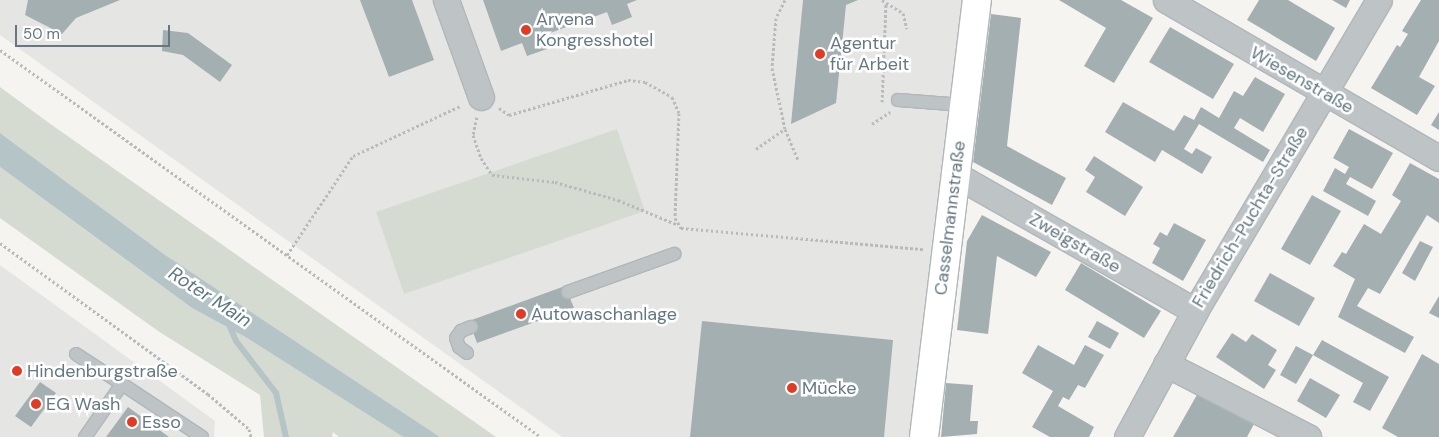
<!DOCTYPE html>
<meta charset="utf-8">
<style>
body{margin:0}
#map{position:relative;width:1439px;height:437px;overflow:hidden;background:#f5f4f1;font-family:"DM Sans",sans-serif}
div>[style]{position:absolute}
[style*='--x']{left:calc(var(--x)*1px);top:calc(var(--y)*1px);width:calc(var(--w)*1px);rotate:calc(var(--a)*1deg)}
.built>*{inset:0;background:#e5e6e4}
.green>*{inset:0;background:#d6dbd2}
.water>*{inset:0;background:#b5c4c6}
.stream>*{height:6px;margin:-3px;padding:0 3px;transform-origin:3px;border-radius:3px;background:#b5c4c6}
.building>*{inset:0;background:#a4afb2}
.path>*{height:3px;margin-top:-1.5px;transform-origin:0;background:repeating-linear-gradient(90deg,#b8bbbd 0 2.5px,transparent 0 5px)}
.roads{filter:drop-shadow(1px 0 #b0b7ba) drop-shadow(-1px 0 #b0b7ba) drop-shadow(0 1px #b0b7ba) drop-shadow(0 -1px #b0b7ba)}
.lane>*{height:12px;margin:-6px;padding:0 6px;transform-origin:6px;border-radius:6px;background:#bec3c5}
.street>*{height:25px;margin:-12.5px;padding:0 12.5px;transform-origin:12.5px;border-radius:12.5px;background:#bec3c5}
.secondary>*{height:28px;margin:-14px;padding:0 14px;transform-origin:14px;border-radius:14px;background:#fff}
.dots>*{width:14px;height:14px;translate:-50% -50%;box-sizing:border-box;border:2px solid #fff;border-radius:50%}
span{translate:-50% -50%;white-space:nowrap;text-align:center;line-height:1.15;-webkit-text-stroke:5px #fff;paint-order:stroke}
.poi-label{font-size:18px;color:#647882}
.left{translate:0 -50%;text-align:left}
.street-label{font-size:18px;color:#647882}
.water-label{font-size:19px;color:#5f7a7f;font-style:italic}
.scale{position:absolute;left:15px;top:25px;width:155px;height:22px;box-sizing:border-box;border:2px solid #647882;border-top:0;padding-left:6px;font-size:15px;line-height:18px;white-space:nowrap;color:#647882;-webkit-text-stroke:4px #fff;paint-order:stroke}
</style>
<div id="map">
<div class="built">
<i style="clip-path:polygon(0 0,977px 0,923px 437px,562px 437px,0 35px)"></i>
<i style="clip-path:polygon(0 265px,215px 421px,214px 437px,0 437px)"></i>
</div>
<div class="green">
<i style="clip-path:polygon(0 87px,49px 123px,496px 437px,440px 437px,164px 255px,0 133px)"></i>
<i style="clip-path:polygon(617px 129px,645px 211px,404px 294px,376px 212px)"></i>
<i style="clip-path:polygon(0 167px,192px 308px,247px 338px,403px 437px,339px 437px,333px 432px,332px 437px,264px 437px,260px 395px,158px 331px,0 218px)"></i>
</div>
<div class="water">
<i style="clip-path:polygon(0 133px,165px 255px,440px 437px,403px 437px,247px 338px,192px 308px,0 167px)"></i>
</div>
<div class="stream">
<i style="--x:228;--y:322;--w:21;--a:67"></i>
<i style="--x:236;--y:341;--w:66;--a:52.4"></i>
<i style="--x:276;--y:393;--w:45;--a:77.2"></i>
</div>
<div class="building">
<i style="clip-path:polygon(28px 0,120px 0,76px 18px,62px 34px,25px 15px)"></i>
<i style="clip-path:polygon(360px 0,412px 0,434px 60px,389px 77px)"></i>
<i style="clip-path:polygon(483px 0,637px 0,627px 4px,632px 17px,612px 25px,607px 12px,542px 36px,547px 49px,527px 56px,522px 43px,501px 51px)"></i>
<i style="clip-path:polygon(803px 0,858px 0,846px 5px,836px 103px,791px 124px)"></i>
<i style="clip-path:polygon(1059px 0,1121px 0,1153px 18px,1114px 83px,1084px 66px,1106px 28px)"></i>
<i style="clip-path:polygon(1259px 0,1288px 0,1335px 28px,1316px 61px,1247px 20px)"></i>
<i style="clip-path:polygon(1332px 0,1350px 0,1346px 8px)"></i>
<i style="clip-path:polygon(1421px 0,1439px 0,1439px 41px,1419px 77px,1435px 86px,1417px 115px,1371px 88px,1397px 45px,1400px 47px,1408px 34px,1402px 31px)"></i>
<i style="clip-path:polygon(991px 14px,1021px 18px,1007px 146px,1066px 178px,1052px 205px,973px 162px)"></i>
<i style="clip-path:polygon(1170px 27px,1234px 64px,1213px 99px,1149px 62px)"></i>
<i style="clip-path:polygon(163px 30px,188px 33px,232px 65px,220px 82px,183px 55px,162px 51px)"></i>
<i style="clip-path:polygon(1255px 77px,1285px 94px,1263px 132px,1240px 118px,1234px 128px,1270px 150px,1263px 162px,1199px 124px,1184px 149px,1192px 154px,1196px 148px,1212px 157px,1202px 174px,1162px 150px,1155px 162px,1105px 132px,1123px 102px,1174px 131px,1184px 115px,1194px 120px,1201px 107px,1219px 118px,1234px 91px,1243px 96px)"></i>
<i style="clip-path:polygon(1439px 112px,1439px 130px,1431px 125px)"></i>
<i style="clip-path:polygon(1349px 129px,1393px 153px,1372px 189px,1350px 177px,1346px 184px,1376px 201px,1368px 216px,1323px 191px,1335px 168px,1345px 174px,1349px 167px,1333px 158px)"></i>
<i style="clip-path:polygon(1094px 156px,1143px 187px,1125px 216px,1086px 192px,1095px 177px,1085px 170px)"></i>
<i style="clip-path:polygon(1410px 163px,1439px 179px,1439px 223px,1427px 215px,1380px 294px,1368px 288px,1357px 306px,1414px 337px,1405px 353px,1338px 317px,1355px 279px,1333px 266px,1342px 252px,1346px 254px,1364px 224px,1381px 234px,1401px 201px,1392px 195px)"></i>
<i style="clip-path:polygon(1312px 195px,1341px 211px,1310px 265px,1281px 249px)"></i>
<i style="clip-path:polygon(982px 215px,1051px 252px,1036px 277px,997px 256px,988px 334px,957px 330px,967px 241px)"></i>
<i style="clip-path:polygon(1174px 223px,1206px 240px,1183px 281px,1152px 263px,1160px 248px,1153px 244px,1160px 232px,1167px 236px)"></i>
<i style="clip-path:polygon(1420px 241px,1433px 247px,1415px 281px,1402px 273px)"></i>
<i style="clip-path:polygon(1081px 263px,1161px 311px,1144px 338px,1065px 290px)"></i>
<i style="clip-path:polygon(1270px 273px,1315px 298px,1299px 326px,1254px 301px)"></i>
<i style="clip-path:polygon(565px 286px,574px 308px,477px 343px,469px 321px)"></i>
<i style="clip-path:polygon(1439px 296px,1439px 318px,1429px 313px)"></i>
<i style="clip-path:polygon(702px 321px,893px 340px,884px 437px,690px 437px)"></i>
<i style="clip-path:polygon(1097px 321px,1119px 333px,1110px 349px,1088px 337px)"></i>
<i style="clip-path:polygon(1232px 333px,1246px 342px,1252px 334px,1277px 350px,1268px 365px,1276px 370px,1264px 389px,1216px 357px)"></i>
<i style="clip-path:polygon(1322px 340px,1389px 377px,1370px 411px,1353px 402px,1363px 383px,1313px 355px)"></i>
<i style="clip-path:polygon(1038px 345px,1074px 365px,1085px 345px,1104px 355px,1085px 388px,1078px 385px,1069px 400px,1063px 397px,1058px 406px,1094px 427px,1089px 437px,1050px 437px,1032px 427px,1053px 391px,1022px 373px)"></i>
<i style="clip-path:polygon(1296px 346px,1313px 355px,1296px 384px,1280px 375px)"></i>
<i style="clip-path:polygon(1422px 354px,1439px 364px,1439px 437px,1398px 437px,1382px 428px)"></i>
<i style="clip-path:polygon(1310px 378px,1340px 395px,1326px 418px,1297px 401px)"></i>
<i style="clip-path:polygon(40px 382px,56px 393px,31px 427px,15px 416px)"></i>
<i style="clip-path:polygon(946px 383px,973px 385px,970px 421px,978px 421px,977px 434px,941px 437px)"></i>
<i style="clip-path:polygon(1198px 393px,1254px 424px,1247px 437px,1173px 437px)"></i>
<i style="clip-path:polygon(128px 407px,169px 437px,106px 437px)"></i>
</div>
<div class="path">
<i style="--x:785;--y:0;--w:20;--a:117"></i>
<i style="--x:776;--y:18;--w:50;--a:94.6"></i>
<i style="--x:772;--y:68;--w:62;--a:78"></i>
<i style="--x:785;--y:129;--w:34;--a:67"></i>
<i style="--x:882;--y:0;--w:25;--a:32"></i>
<i style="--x:903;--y:13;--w:16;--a:76"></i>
<i style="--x:0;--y:50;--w:665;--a:35.58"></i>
<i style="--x:882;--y:102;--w:98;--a:-87.7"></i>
<i style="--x:499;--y:108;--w:12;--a:35"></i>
<i style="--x:509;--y:115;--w:124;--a:-16.4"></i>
<i style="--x:628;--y:80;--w:17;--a:7"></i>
<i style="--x:645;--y:82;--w:31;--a:29"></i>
<i style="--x:672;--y:97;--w:17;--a:66"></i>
<i style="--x:679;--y:113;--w:105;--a:92.2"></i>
<i style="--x:675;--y:218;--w:12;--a:59"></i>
<i style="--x:681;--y:228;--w:243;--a:5"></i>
<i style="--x:477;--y:117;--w:18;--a:103"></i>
<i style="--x:473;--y:135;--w:24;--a:71"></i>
<i style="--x:481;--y:158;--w:20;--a:57"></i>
<i style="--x:492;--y:175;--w:63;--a:6.3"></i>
<i style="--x:555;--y:182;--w:66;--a:15.9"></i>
<i style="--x:618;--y:200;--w:63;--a:22.5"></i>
<i style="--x:872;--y:124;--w:22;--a:-34"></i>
<i style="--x:756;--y:149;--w:35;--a:-35"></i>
<i style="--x:0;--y:243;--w:257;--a:36"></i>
<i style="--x:208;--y:394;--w:54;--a:40.5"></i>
<i style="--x:249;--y:429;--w:8;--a:76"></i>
<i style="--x:287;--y:255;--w:119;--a:-56.3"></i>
<i style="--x:353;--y:156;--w:118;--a:-25"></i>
</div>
<div class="roads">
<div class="lane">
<i style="--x:898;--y:100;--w:66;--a:4.3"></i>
<i style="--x:568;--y:292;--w:113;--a:-19.7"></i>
<i style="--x:467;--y:353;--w:10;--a:-143"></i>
<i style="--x:459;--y:347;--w:9;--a:-108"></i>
<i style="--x:456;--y:338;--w:9;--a:-54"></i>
<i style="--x:461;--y:331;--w:11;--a:-22"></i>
<i style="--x:76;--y:354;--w:55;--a:33.1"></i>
<i style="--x:122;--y:384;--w:65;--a:124.9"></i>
<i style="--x:122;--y:384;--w:96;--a:33.5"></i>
</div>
<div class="street">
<i style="--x:446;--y:0;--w:103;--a:70.2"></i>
<i style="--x:1166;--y:0;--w:315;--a:30.1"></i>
<i style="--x:956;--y:175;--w:275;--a:29.6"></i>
<i style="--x:1166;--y:364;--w:160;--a:27.2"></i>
<i style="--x:1127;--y:437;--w:143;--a:-61.6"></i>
<i style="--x:1195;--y:311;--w:361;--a:-59.4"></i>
</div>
<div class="secondary">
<i style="--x:924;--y:437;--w:440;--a:-83.1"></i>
</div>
</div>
<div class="dots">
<i style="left:526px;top:30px;background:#e23b23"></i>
<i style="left:820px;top:54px;background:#e23b23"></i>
<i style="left:521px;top:314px;background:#e23b23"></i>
<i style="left:17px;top:371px;background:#e23b23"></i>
<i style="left:792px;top:388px;background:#e23b23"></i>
<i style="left:36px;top:404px;background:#e23b23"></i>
<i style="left:132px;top:422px;background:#e23b23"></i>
</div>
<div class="poi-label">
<span class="left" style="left:536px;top:30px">Arvena<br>Kongresshotel</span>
<span class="left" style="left:830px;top:54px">Agentur<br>für Arbeit</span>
<span class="left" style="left:531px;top:314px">Autowaschanlage</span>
<span class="left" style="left:27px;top:371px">Hindenburgstraße</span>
<span class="left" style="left:802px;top:388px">Mücke</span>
<span class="left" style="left:46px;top:404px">EG Wash</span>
<span class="left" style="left:142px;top:422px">Esso</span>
</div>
<div class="street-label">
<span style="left:1302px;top:80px;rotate:30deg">Wiesenstraße</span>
<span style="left:1250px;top:217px;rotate:-59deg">Friedrich-Puchta-Straße</span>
<span style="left:950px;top:218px;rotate:-83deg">Casselmannstraße</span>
<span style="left:1075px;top:243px;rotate:30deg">Zweigstraße</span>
</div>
<div class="water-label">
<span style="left:210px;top:297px;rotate:33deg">Roter Main</span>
</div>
<div class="scale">50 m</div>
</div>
